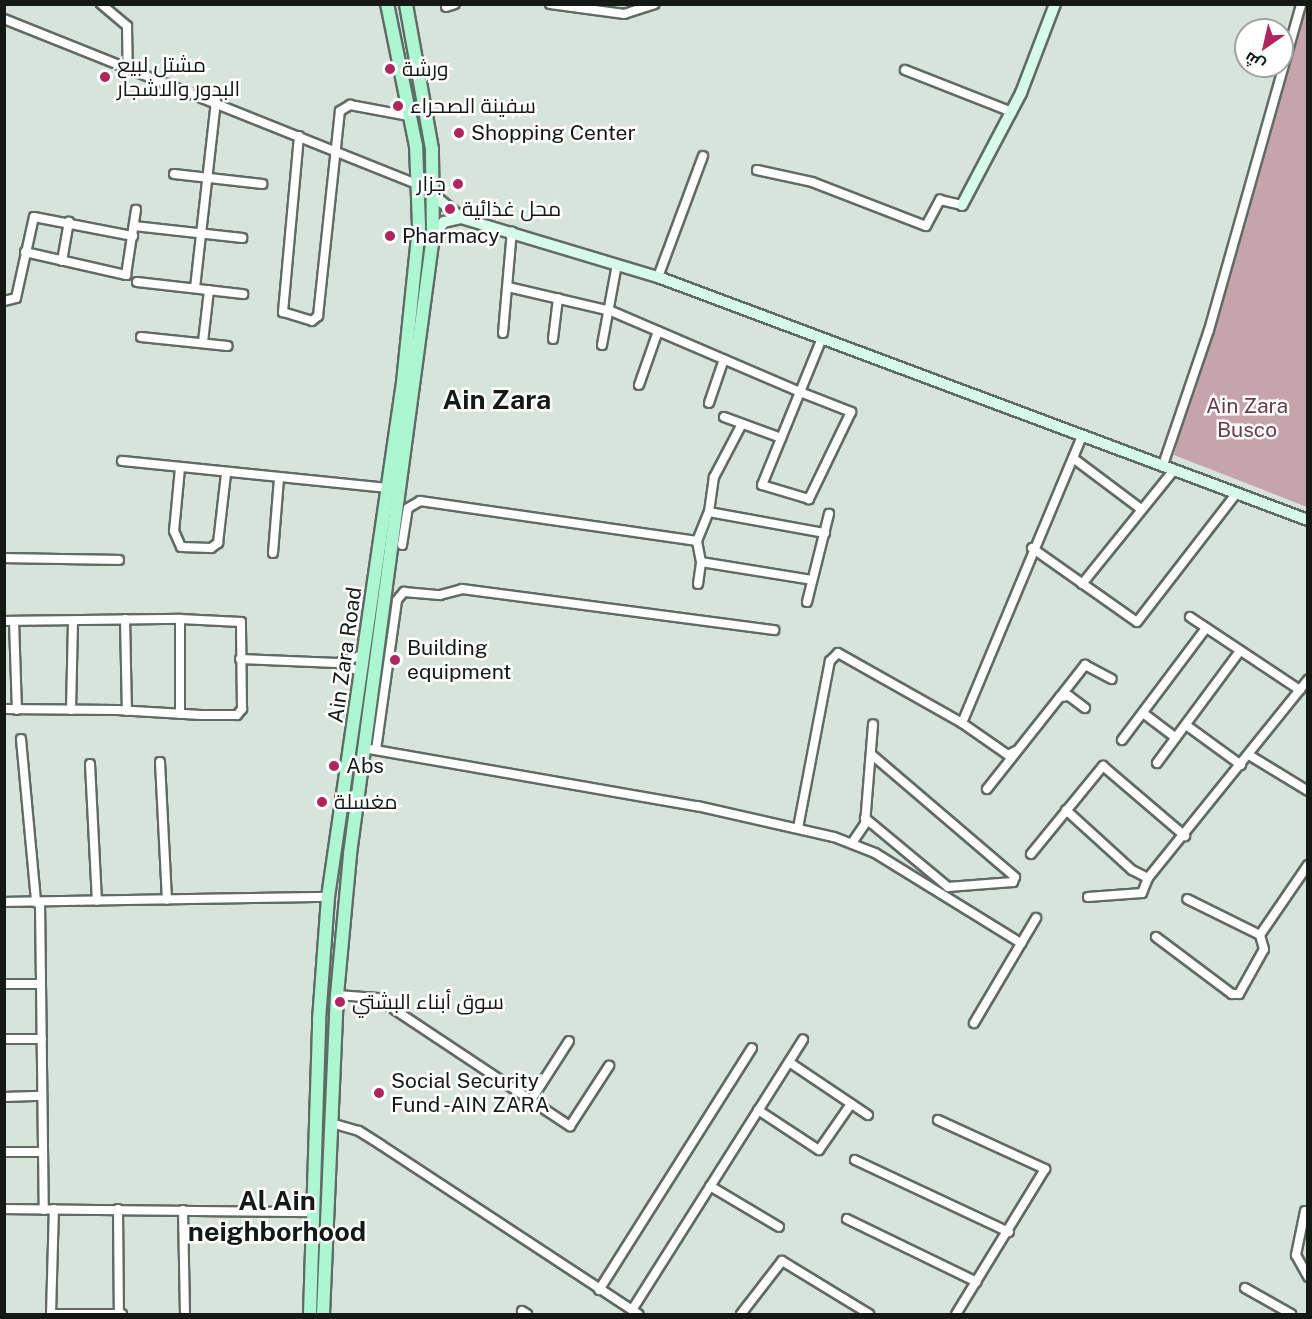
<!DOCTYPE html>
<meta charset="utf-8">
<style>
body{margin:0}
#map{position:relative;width:1312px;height:1319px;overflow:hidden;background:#d7e4dc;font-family:"Public Sans",Cairo,sans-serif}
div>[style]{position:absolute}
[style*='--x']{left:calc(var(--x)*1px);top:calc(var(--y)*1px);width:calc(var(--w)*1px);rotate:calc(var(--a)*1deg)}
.forest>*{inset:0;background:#c7a4ad}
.roads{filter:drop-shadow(2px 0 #606b64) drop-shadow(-2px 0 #606b64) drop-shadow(0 2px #606b64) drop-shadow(0 -2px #606b64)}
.street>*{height:8px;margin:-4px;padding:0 4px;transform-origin:4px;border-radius:4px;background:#fff}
.secondary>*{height:10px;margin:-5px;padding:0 5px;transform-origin:5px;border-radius:5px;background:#d6fbe8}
.primary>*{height:12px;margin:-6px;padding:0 6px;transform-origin:6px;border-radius:6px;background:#acf7d1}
.dots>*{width:16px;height:16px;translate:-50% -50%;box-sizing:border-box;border:3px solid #fff;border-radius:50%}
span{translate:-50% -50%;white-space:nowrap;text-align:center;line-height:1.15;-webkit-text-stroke:5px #fff;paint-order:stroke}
.poi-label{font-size:21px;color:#141916}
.left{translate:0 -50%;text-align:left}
.right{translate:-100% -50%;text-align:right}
.park-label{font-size:21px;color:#6b3948}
.street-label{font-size:21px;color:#141916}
.district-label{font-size:27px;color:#141916;font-weight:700}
.frame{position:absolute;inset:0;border:6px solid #141916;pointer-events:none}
.north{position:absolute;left:1234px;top:18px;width:60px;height:60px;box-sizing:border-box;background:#fff;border:2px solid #a1a3a2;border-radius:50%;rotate:214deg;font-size:16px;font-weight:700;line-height:24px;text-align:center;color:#141916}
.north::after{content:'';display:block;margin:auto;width:21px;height:27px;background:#b1255f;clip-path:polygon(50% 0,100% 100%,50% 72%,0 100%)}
</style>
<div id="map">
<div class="forest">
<i style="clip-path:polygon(1294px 5px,1307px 5px,1307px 507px,1174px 455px,1278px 66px,1282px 66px)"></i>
</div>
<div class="roads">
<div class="street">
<i style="--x:101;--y:4;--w:34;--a:40"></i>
<i style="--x:127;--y:26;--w:39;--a:89"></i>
<i style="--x:550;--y:4;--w:75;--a:7.7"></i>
<i style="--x:624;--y:14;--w:32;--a:-18"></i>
<i style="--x:446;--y:7;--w:9;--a:-18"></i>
<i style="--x:4;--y:19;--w:446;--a:21.8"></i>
<i style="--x:905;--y:70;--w:115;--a:21.4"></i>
<i style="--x:299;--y:136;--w:177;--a:95.2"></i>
<i style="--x:283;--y:312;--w:30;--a:17"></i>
<i style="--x:312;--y:321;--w:8;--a:-40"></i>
<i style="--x:318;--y:316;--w:206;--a:-83.9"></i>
<i style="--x:340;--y:111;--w:12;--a:-31"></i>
<i style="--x:350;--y:105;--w:60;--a:10.6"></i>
<i style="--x:757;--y:170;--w:56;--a:12.3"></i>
<i style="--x:812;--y:182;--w:122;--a:21.1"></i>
<i style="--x:926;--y:226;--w:30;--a:-62"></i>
<i style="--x:940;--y:200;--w:23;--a:13"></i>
<i style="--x:174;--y:174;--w:89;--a:6.5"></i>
<i style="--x:134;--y:226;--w:109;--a:6.3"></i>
<i style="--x:25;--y:252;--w:104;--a:12.8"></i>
<i style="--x:126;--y:275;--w:66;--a:-81.3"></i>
<i style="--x:62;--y:261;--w:40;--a:-80"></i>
<i style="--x:658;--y:277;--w:129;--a:-69.6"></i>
<i style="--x:137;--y:282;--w:107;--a:6.5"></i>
<i style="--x:508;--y:287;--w:106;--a:13.1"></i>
<i style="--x:611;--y:311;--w:206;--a:23.2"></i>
<i style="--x:800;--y:392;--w:55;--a:21.4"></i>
<i style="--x:851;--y:412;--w:97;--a:115.8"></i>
<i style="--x:809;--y:499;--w:49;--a:-163.4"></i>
<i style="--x:762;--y:485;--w:100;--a:-67.8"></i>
<i style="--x:800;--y:392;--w:58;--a:-67.8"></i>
<i style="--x:195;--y:288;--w:188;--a:-83.6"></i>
<i style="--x:4;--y:301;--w:12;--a:-14"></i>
<i style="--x:16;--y:298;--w:83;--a:-77.5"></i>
<i style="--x:34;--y:217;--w:101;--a:10.9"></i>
<i style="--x:503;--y:333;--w:102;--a:-85"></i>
<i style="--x:141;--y:337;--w:87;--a:5.9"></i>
<i style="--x:553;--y:339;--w:41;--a:-83"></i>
<i style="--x:203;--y:342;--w:52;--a:-83.4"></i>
<i style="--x:602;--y:345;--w:82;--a:-79.5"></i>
<i style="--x:639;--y:385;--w:57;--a:-70.6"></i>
<i style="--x:709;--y:403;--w:46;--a:-71.2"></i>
<i style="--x:724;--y:417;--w:61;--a:20.2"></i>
<i style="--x:1073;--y:458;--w:85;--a:36.9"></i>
<i style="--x:122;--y:461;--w:268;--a:5.8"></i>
<i style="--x:1163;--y:465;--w:143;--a:-71.2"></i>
<i style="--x:1209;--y:330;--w:339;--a:-74.2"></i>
<i style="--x:180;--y:468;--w:63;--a:95.4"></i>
<i style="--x:174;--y:531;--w:17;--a:66"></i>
<i style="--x:181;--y:547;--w:30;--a:2"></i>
<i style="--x:211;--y:548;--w:9;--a:-36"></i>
<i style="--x:218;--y:543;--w:69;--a:-83.4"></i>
<i style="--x:709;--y:512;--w:118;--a:10.3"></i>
<i style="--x:402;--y:545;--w:37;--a:-81"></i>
<i style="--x:408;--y:508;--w:14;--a:-30"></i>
<i style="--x:420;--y:501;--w:280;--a:8.2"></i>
<i style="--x:1032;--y:548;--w:128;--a:35.2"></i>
<i style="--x:1137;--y:622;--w:162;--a:-52.3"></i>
<i style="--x:273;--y:553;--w:75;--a:-85.4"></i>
<i style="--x:4;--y:558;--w:115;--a:1"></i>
<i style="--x:701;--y:562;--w:112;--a:9.2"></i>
<i style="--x:698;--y:584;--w:22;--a:-82"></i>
<i style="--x:701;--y:562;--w:21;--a:-101"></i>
<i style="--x:697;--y:541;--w:31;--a:-68"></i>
<i style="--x:709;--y:512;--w:35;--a:-82"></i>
<i style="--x:714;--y:477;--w:60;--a:-62.2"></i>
<i style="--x:1082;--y:584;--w:146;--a:-51.1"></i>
<i style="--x:807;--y:602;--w:91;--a:-76"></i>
<i style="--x:1190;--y:617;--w:132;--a:33.6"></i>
<i style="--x:125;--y:619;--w:92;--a:88.8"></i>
<i style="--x:4;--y:621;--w:176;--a:-0.7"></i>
<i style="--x:14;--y:621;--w:89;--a:88.1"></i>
<i style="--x:240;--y:659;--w:97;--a:2.4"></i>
<i style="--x:337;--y:663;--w:28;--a:-17"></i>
<i style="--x:338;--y:663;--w:26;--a:21"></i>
<i style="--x:1060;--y:697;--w:41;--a:-52"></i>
<i style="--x:1085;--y:665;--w:30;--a:28"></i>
<i style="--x:4;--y:709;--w:113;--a:0.5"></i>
<i style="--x:117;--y:710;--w:84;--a:3.4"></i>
<i style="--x:201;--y:715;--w:36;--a:0"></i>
<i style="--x:237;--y:715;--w:8;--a:-50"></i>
<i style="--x:242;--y:709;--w:87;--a:-90.7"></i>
<i style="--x:241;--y:622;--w:61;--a:-177.2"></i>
<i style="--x:180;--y:619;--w:95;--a:90"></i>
<i style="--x:71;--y:710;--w:88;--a:-88.7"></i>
<i style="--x:1143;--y:713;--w:41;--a:37.1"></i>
<i style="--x:962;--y:723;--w:311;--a:-67.3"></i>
<i style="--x:1186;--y:725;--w:68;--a:36"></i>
<i style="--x:21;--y:739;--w:164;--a:84.7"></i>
<i style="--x:1122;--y:740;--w:140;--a:-53.1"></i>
<i style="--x:363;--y:748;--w:339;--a:9.9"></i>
<i style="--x:697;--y:806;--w:140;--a:12.8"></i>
<i style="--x:834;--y:837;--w:44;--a:21.3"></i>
<i style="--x:875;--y:853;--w:172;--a:31.7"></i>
<i style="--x:376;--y:750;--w:151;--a:-82"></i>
<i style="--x:397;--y:600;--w:11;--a:-49"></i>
<i style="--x:404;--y:592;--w:36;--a:5"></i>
<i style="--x:440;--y:595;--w:23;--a:-15"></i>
<i style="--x:462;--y:589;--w:315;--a:7.5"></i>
<i style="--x:1249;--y:755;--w:69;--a:31.4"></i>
<i style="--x:160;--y:762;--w:138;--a:87.1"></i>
<i style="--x:1157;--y:763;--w:139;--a:-53.5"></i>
<i style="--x:90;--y:764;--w:137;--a:87.1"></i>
<i style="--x:987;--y:789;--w:117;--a:-51.6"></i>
<i style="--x:1060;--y:697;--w:9;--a:-6"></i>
<i style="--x:1069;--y:696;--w:20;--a:37"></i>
<i style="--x:1066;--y:810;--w:89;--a:42.3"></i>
<i style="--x:1132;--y:870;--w:18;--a:27"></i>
<i style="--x:1148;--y:878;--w:255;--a:-51.1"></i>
<i style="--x:865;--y:818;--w:108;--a:39.7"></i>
<i style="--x:948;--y:887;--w:65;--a:-4.4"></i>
<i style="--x:1013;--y:882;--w:5;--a:-68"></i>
<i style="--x:1015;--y:877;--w:189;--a:-139.5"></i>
<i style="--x:798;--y:828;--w:170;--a:-79.2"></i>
<i style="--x:830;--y:661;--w:11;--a:-45"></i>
<i style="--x:838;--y:653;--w:142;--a:29.4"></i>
<i style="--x:962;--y:723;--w:56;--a:34.8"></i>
<i style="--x:1008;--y:755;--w:9;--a:-27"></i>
<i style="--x:852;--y:843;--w:23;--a:-56"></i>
<i style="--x:865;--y:824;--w:100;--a:-85.4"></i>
<i style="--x:1031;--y:854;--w:114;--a:-50.7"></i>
<i style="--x:1103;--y:766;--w:108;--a:40.5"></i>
<i style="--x:1088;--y:897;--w:54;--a:-4.2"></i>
<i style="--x:1142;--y:893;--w:16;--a:-68"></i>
<i style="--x:4;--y:902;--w:324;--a:-0.9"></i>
<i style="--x:40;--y:902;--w:308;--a:89.3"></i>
<i style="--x:1260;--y:935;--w:85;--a:-55.6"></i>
<i style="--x:1156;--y:937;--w:95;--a:36.9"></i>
<i style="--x:1232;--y:994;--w:7;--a:0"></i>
<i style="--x:1239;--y:994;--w:51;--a:-60.9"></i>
<i style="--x:1264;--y:949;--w:15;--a:-106"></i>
<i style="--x:1260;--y:935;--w:81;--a:-153.7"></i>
<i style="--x:4;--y:984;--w:37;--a:0"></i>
<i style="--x:337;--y:995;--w:40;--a:4.3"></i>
<i style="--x:377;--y:998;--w:232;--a:33.6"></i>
<i style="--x:570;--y:1126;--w:72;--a:-57"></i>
<i style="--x:974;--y:1023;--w:122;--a:-59.4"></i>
<i style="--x:4;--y:1039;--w:38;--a:0"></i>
<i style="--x:789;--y:1062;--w:95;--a:33.9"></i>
<i style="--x:4;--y:1097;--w:38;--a:-2"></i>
<i style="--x:531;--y:1100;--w:70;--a:-57.2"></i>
<i style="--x:758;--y:1110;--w:73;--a:33.3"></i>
<i style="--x:819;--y:1150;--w:56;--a:-55.2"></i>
<i style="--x:938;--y:1120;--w:118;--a:24.6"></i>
<i style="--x:1045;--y:1169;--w:170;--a:121.5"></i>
<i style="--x:331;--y:1123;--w:29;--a:16"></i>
<i style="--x:359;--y:1131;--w:26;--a:32"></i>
<i style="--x:381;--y:1145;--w:308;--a:33.3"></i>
<i style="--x:4;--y:1152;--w:39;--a:0"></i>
<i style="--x:855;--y:1160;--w:170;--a:25.1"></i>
<i style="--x:710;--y:1186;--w:80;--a:30.7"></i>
<i style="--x:4;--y:1209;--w:310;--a:0.6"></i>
<i style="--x:118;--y:1209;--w:105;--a:89.5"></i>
<i style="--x:183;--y:1210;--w:104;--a:88.9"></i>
<i style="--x:1305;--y:1211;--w:45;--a:101.6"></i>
<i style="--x:1296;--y:1255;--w:25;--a:61"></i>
<i style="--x:847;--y:1219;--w:144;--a:25.9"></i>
<i style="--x:1245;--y:1288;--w:53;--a:29.5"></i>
<i style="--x:599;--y:1290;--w:286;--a:-57.7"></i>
<i style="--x:632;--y:1310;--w:320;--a:-57.7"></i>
<i style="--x:522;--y:1311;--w:6;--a:31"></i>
<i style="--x:51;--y:1314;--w:105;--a:-88.4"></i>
<i style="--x:53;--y:1314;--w:69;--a:0"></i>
<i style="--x:741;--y:1314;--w:67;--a:-52.3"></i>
<i style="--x:782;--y:1261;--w:102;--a:31.3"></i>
</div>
<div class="secondary">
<i style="--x:433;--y:195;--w:36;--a:39"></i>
<i style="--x:461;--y:218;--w:206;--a:16.7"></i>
<i style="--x:658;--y:277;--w:694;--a:20.5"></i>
<i style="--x:962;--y:205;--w:127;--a:-62.2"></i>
<i style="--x:1021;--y:93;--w:95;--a:-69.1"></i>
<i style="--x:433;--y:236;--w:18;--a:-52"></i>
<i style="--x:444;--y:222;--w:17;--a:-13"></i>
</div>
<div class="primary">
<i style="--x:310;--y:1314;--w:294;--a:-88.2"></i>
<i style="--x:319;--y:1020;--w:123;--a:-85.8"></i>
<i style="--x:328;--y:897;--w:520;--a:-81.71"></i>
<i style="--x:403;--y:382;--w:157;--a:-84.1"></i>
<i style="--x:419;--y:226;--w:80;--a:-92.1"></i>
<i style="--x:416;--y:146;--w:145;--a:-101.5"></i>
<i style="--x:323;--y:1314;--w:319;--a:-87.5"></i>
<i style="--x:337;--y:995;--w:142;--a:-84.7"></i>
<i style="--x:350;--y:854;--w:624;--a:-82.35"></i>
<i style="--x:433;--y:236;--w:87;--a:-90.7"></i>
<i style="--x:432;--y:149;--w:147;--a:-100.2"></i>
</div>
</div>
<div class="dots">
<i style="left:390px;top:69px;background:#b1255f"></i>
<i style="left:105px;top:77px;background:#b1255f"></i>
<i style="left:398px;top:106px;background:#b1255f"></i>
<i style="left:459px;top:133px;background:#b1255f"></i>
<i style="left:458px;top:184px;background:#b1255f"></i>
<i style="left:450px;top:209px;background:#b1255f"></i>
<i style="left:390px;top:236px;background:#b1255f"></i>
<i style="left:395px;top:660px;background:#b1255f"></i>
<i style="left:334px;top:766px;background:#b1255f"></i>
<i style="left:322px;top:802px;background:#b1255f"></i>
<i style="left:340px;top:1002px;background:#b1255f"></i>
<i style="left:379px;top:1093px;background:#b1255f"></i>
</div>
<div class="poi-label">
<span class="left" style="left:117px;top:77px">مشتل لبيع<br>البدور والاشجار</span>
<span class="left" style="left:402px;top:69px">ورشة</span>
<span class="left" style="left:410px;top:106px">سفينة الصحراء</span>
<span class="left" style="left:471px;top:133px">Shopping Center</span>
<span class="right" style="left:446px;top:184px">جزار</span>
<span class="left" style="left:462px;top:209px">محل غذائية</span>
<span class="left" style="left:402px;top:236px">Pharmacy</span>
<span class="left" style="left:407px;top:660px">Building<br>equipment</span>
<span class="left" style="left:346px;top:766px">Abs</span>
<span class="left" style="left:334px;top:802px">مغسلة</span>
<span class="left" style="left:352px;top:1002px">سوق أبناء البشتي</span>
<span class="left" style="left:391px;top:1093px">Social Security<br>Fund -AIN ZARA</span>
</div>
<div class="park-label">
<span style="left:1247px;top:418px">Ain Zara<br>Busco</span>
</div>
<div class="street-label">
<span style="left:345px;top:655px;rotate:-82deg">Ain Zara Road</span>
</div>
<div class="district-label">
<span style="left:497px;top:400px">Ain Zara</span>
<span style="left:277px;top:1216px">Al Ain<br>neighborhood</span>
</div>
<div class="frame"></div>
<div class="north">ش</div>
</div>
